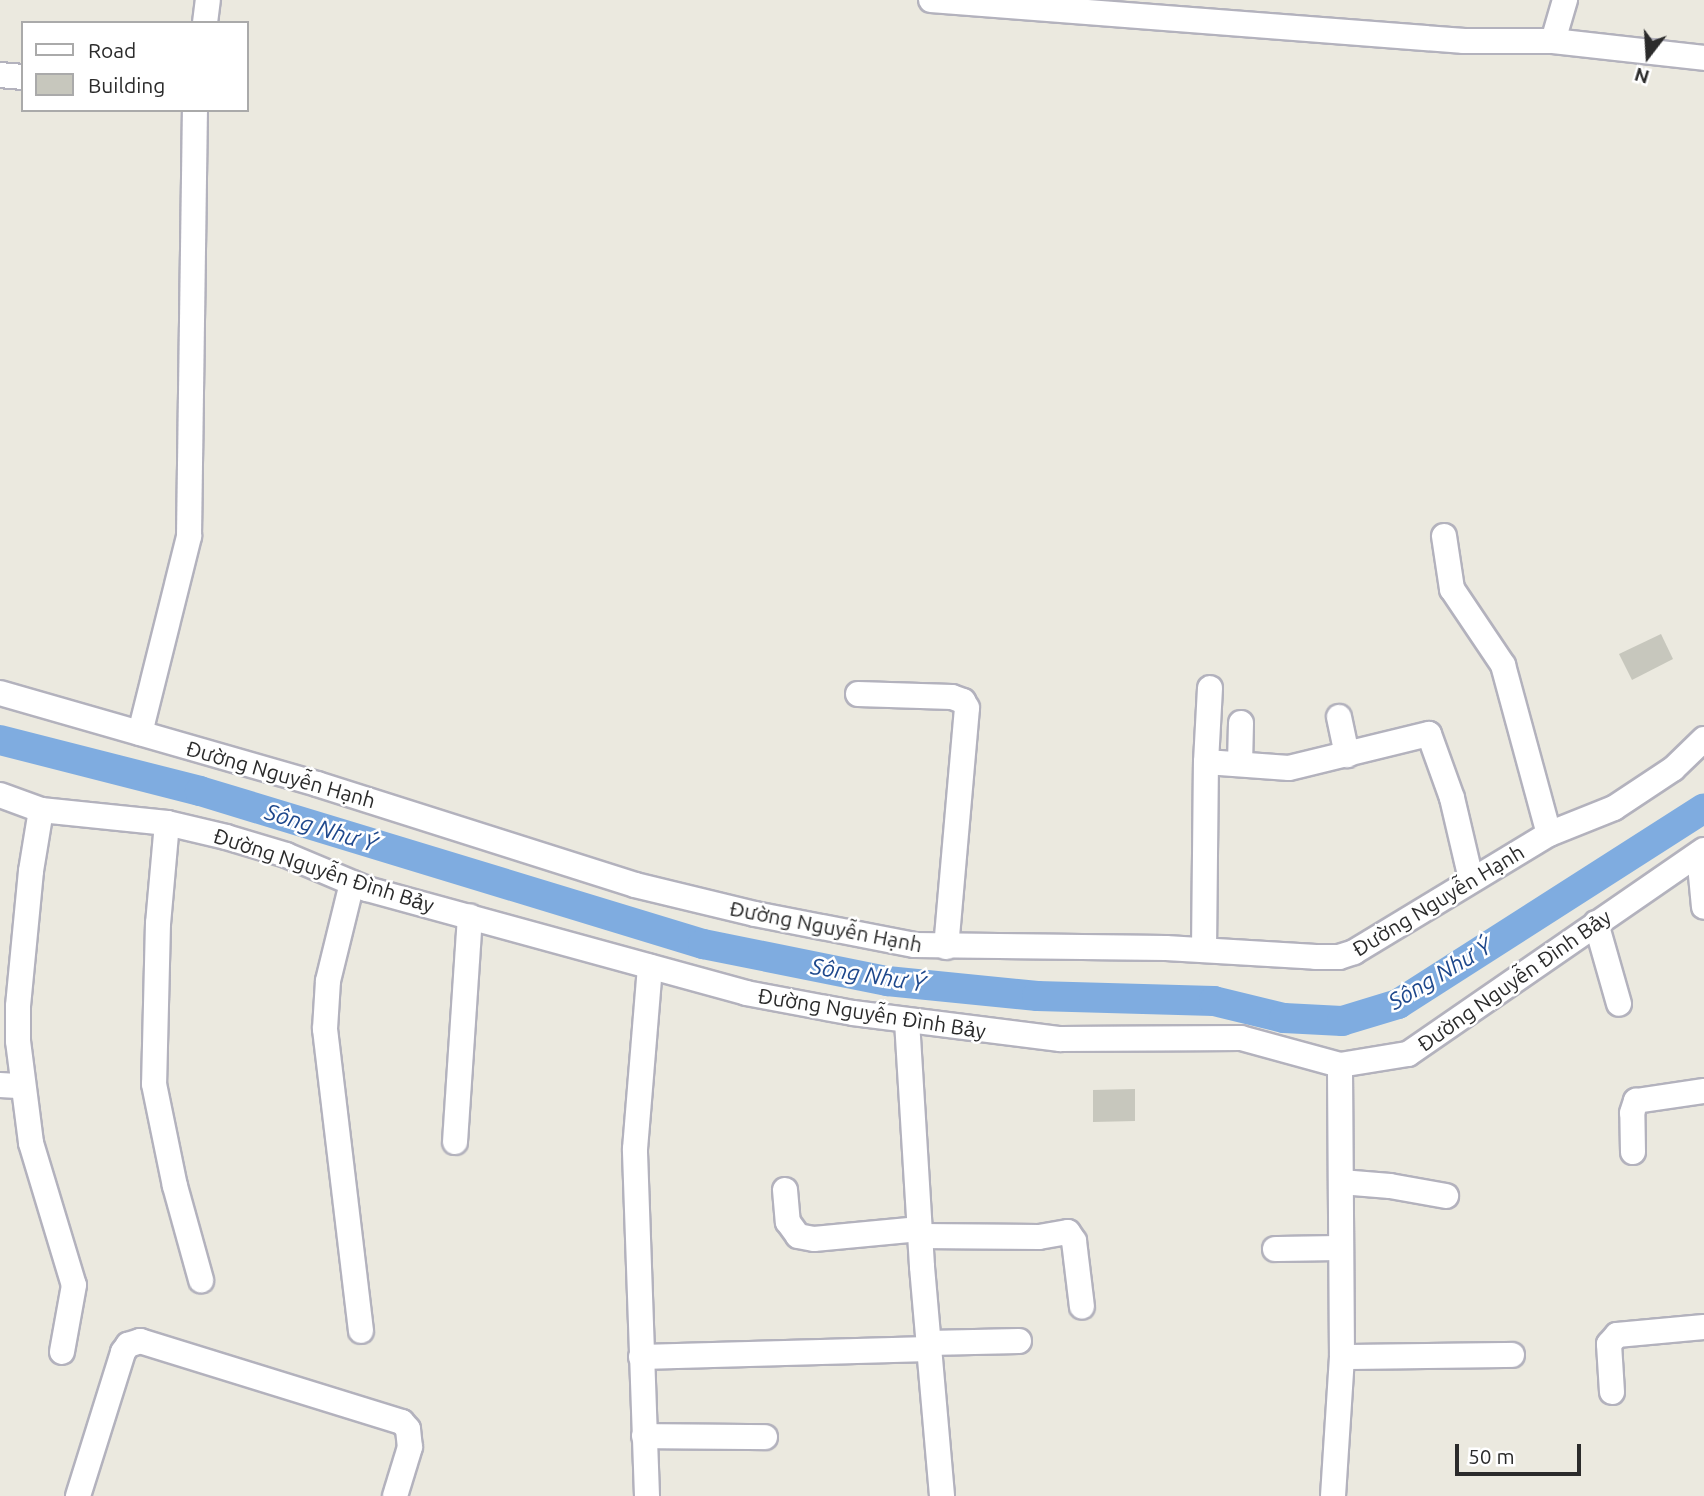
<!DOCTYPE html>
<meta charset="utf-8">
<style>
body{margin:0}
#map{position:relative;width:1704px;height:1496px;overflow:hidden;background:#ebe9df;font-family:Ubuntu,sans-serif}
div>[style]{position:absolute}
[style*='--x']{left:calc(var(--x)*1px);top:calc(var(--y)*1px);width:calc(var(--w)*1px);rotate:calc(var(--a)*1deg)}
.river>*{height:30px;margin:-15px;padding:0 15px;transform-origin:15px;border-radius:15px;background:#7face0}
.building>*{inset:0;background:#c7c7bd}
.roads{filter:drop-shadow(2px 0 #b3b2bd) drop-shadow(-2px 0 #b3b2bd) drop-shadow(0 2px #b3b2bd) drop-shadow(0 -2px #b3b2bd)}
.minor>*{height:24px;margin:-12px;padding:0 12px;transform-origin:12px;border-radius:12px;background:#fff}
span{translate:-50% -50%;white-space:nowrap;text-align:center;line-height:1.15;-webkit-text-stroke:5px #fff;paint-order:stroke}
.street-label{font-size:21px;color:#2b2b2b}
.water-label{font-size:23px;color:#1e488c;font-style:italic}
.legend{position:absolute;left:21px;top:21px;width:228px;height:91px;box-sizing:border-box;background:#fff;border:2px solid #aaa;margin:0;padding:9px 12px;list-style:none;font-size:21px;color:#2b2b2b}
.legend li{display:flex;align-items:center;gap:14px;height:35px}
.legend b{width:35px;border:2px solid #aaa}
.north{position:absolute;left:1613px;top:21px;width:70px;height:70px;-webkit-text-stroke:5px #fff;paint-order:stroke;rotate:197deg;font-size:19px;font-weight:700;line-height:28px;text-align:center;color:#2b2b2b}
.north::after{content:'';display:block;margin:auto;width:24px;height:32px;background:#2b2b2b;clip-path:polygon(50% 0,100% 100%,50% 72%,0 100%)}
.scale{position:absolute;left:1455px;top:1444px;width:126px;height:32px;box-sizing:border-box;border:4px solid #2b2b2b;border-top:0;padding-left:9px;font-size:21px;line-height:24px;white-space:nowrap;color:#2b2b2b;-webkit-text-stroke:5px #fff;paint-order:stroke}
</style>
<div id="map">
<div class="river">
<i style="--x:0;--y:740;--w:206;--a:14.3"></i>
<i style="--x:200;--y:791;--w:526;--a:16.92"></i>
<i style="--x:703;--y:944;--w:188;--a:11.4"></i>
<i style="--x:887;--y:981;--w:151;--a:5.7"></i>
<i style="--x:1037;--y:996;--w:177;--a:1.6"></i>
<i style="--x:1214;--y:1001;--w:72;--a:13.7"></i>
<i style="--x:1284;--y:1018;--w:58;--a:3"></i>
<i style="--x:1342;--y:1021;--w:59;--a:-16.9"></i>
<i style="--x:1398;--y:1004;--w:363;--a:-32.6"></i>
</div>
<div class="building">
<i style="clip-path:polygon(1661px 634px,1673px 659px,1632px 680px,1619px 654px)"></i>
<i style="clip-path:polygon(1135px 1089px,1135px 1121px,1093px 1122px,1093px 1090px)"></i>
</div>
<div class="roads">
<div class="minor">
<i style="--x:931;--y:0;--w:535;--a:4.4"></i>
<i style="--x:1464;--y:41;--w:89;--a:0"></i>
<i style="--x:1553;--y:41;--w:152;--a:6.4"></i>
<i style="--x:205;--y:23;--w:23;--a:-83"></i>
<i style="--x:1553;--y:41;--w:43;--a:-73.7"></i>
<i style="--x:0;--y:75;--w:23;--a:5"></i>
<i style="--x:1444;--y:536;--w:54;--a:81.4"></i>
<i style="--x:1452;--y:589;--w:92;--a:56.1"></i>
<i style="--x:1503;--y:665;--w:175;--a:74.8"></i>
<i style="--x:0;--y:693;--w:330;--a:16"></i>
<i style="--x:317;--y:784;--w:334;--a:17.6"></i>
<i style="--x:635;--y:885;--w:123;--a:13.6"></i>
<i style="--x:755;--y:914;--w:163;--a:11"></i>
<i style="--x:915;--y:945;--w:251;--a:0.7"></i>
<i style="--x:1166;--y:948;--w:150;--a:3.4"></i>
<i style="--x:1316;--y:957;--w:23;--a:0"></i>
<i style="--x:1339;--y:957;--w:16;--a:-18"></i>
<i style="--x:1354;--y:952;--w:228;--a:-31.2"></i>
<i style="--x:1549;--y:834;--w:70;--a:-21.8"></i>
<i style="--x:1614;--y:808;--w:71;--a:-33.5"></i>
<i style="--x:1673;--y:769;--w:43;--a:-44.1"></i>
<i style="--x:858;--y:694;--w:94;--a:1.8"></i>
<i style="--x:952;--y:697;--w:12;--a:20"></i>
<i style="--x:963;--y:701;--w:8;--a:60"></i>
<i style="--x:967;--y:708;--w:240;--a:95"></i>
<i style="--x:1339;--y:717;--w:39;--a:78"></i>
<i style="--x:140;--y:733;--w:203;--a:-76"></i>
<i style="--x:189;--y:536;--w:426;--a:-89.2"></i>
<i style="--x:1206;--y:762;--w:74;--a:-86.9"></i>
<i style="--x:1240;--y:764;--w:41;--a:-88.6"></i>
<i style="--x:0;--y:795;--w:44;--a:20.1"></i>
<i style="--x:41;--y:810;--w:127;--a:5.9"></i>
<i style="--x:167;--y:823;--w:61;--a:13.3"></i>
<i style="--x:226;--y:837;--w:63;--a:16.7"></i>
<i style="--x:286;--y:855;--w:88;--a:22.8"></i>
<i style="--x:367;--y:889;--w:393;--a:15.3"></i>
<i style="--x:746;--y:993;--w:109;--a:10.6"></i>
<i style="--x:853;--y:1013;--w:209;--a:7.2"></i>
<i style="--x:1060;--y:1039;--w:181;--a:-0.3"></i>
<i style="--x:1241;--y:1038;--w:103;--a:15.3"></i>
<i style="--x:1340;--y:1065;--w:69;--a:-9.2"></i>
<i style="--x:1408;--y:1054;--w:359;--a:-34.6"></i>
<i style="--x:41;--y:810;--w:62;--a:99.3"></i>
<i style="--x:31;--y:871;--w:136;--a:95.5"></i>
<i style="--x:18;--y:1006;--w:35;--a:90"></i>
<i style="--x:18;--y:1041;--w:103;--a:82.7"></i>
<i style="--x:31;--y:1143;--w:148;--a:73.2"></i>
<i style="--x:74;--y:1285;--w:68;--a:100.2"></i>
<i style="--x:167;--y:823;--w:100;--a:95.1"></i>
<i style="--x:158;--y:923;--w:161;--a:91.4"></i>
<i style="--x:154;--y:1084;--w:104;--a:78.4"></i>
<i style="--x:175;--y:1186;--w:98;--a:74.5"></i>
<i style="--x:1699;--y:854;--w:53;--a:84.6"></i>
<i style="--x:352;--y:883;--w:101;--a:103.8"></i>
<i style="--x:328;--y:981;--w:48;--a:93.6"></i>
<i style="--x:325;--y:1029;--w:304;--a:83.2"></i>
<i style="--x:1596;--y:923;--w:84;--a:74.1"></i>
<i style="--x:1204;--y:950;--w:188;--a:-89.4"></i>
<i style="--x:1206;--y:762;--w:83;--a:4.1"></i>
<i style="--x:1289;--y:768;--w:144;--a:-13.7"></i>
<i style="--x:1429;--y:734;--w:68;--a:70.2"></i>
<i style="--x:1452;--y:798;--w:83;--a:76.8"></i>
<i style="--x:907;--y:1021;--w:246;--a:86.5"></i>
<i style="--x:922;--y:1267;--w:230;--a:85"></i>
<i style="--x:0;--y:1085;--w:22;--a:3"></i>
<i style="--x:455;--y:1142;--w:226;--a:-86.2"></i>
<i style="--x:1633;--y:1152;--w:39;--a:-91"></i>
<i style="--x:1632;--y:1113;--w:13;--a:-72"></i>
<i style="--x:1636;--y:1101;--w:69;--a:-8.4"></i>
<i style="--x:1341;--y:1182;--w:49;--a:4.7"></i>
<i style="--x:1390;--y:1186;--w:57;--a:10.1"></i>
<i style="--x:785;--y:1190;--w:32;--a:85"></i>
<i style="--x:788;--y:1222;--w:17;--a:54"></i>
<i style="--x:798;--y:1236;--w:16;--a:11"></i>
<i style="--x:814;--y:1239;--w:106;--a:-5.4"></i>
<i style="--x:921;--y:1236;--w:118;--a:0.5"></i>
<i style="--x:1039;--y:1237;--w:29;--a:-10"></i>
<i style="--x:1068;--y:1232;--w:11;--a:56"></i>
<i style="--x:1074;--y:1241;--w:66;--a:83.1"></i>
<i style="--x:1275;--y:1249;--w:66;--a:-0.9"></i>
<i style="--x:929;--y:1343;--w:90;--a:-1.3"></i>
<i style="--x:641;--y:1357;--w:288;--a:-1.6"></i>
<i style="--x:1342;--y:1357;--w:170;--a:-0.7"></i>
<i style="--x:1612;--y:1392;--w:48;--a:-93.6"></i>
<i style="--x:1609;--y:1344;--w:12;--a:-48"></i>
<i style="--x:1617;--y:1335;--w:87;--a:-5.3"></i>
<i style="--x:644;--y:1436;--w:121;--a:0.5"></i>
<i style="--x:78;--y:1496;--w:151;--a:-72.6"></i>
<i style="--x:123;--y:1352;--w:9;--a:-54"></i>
<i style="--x:128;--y:1345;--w:13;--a:-18"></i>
<i style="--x:140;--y:1341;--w:274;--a:17.2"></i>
<i style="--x:402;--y:1422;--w:9;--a:49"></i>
<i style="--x:408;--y:1429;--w:18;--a:84"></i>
<i style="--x:410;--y:1447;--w:51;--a:107"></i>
<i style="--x:647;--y:1496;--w:347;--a:-92"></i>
<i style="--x:635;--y:1149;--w:183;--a:-85.3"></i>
<i style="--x:1333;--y:1496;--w:139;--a:-86.3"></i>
<i style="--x:1342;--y:1357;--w:292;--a:-90.4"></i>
</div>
</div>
<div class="street-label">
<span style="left:281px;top:774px;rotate:16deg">Đường Nguyễn Hạnh</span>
<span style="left:324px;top:870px;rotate:18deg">Đường Nguyễn Đình Bảy</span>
<span style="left:1438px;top:900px;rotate:-31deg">Đường Nguyễn Hạnh</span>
<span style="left:826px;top:926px;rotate:11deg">Đường Nguyễn Hạnh</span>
<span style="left:1514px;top:980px;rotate:-35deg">Đường Nguyễn Đình Bảy</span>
<span style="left:872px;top:1013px;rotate:9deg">Đường Nguyễn Đình Bảy</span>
</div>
<div class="water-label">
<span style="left:321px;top:828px;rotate:17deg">Sông Như Ý</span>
<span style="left:1440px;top:974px;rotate:-31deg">Sông Như Ý</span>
<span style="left:868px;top:975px;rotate:9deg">Sông Như Ý</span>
</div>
<ul class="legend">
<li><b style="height:9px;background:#fff"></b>Road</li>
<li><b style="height:19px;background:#c7c7bd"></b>Building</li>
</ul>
<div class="north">N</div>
<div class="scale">50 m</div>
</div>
